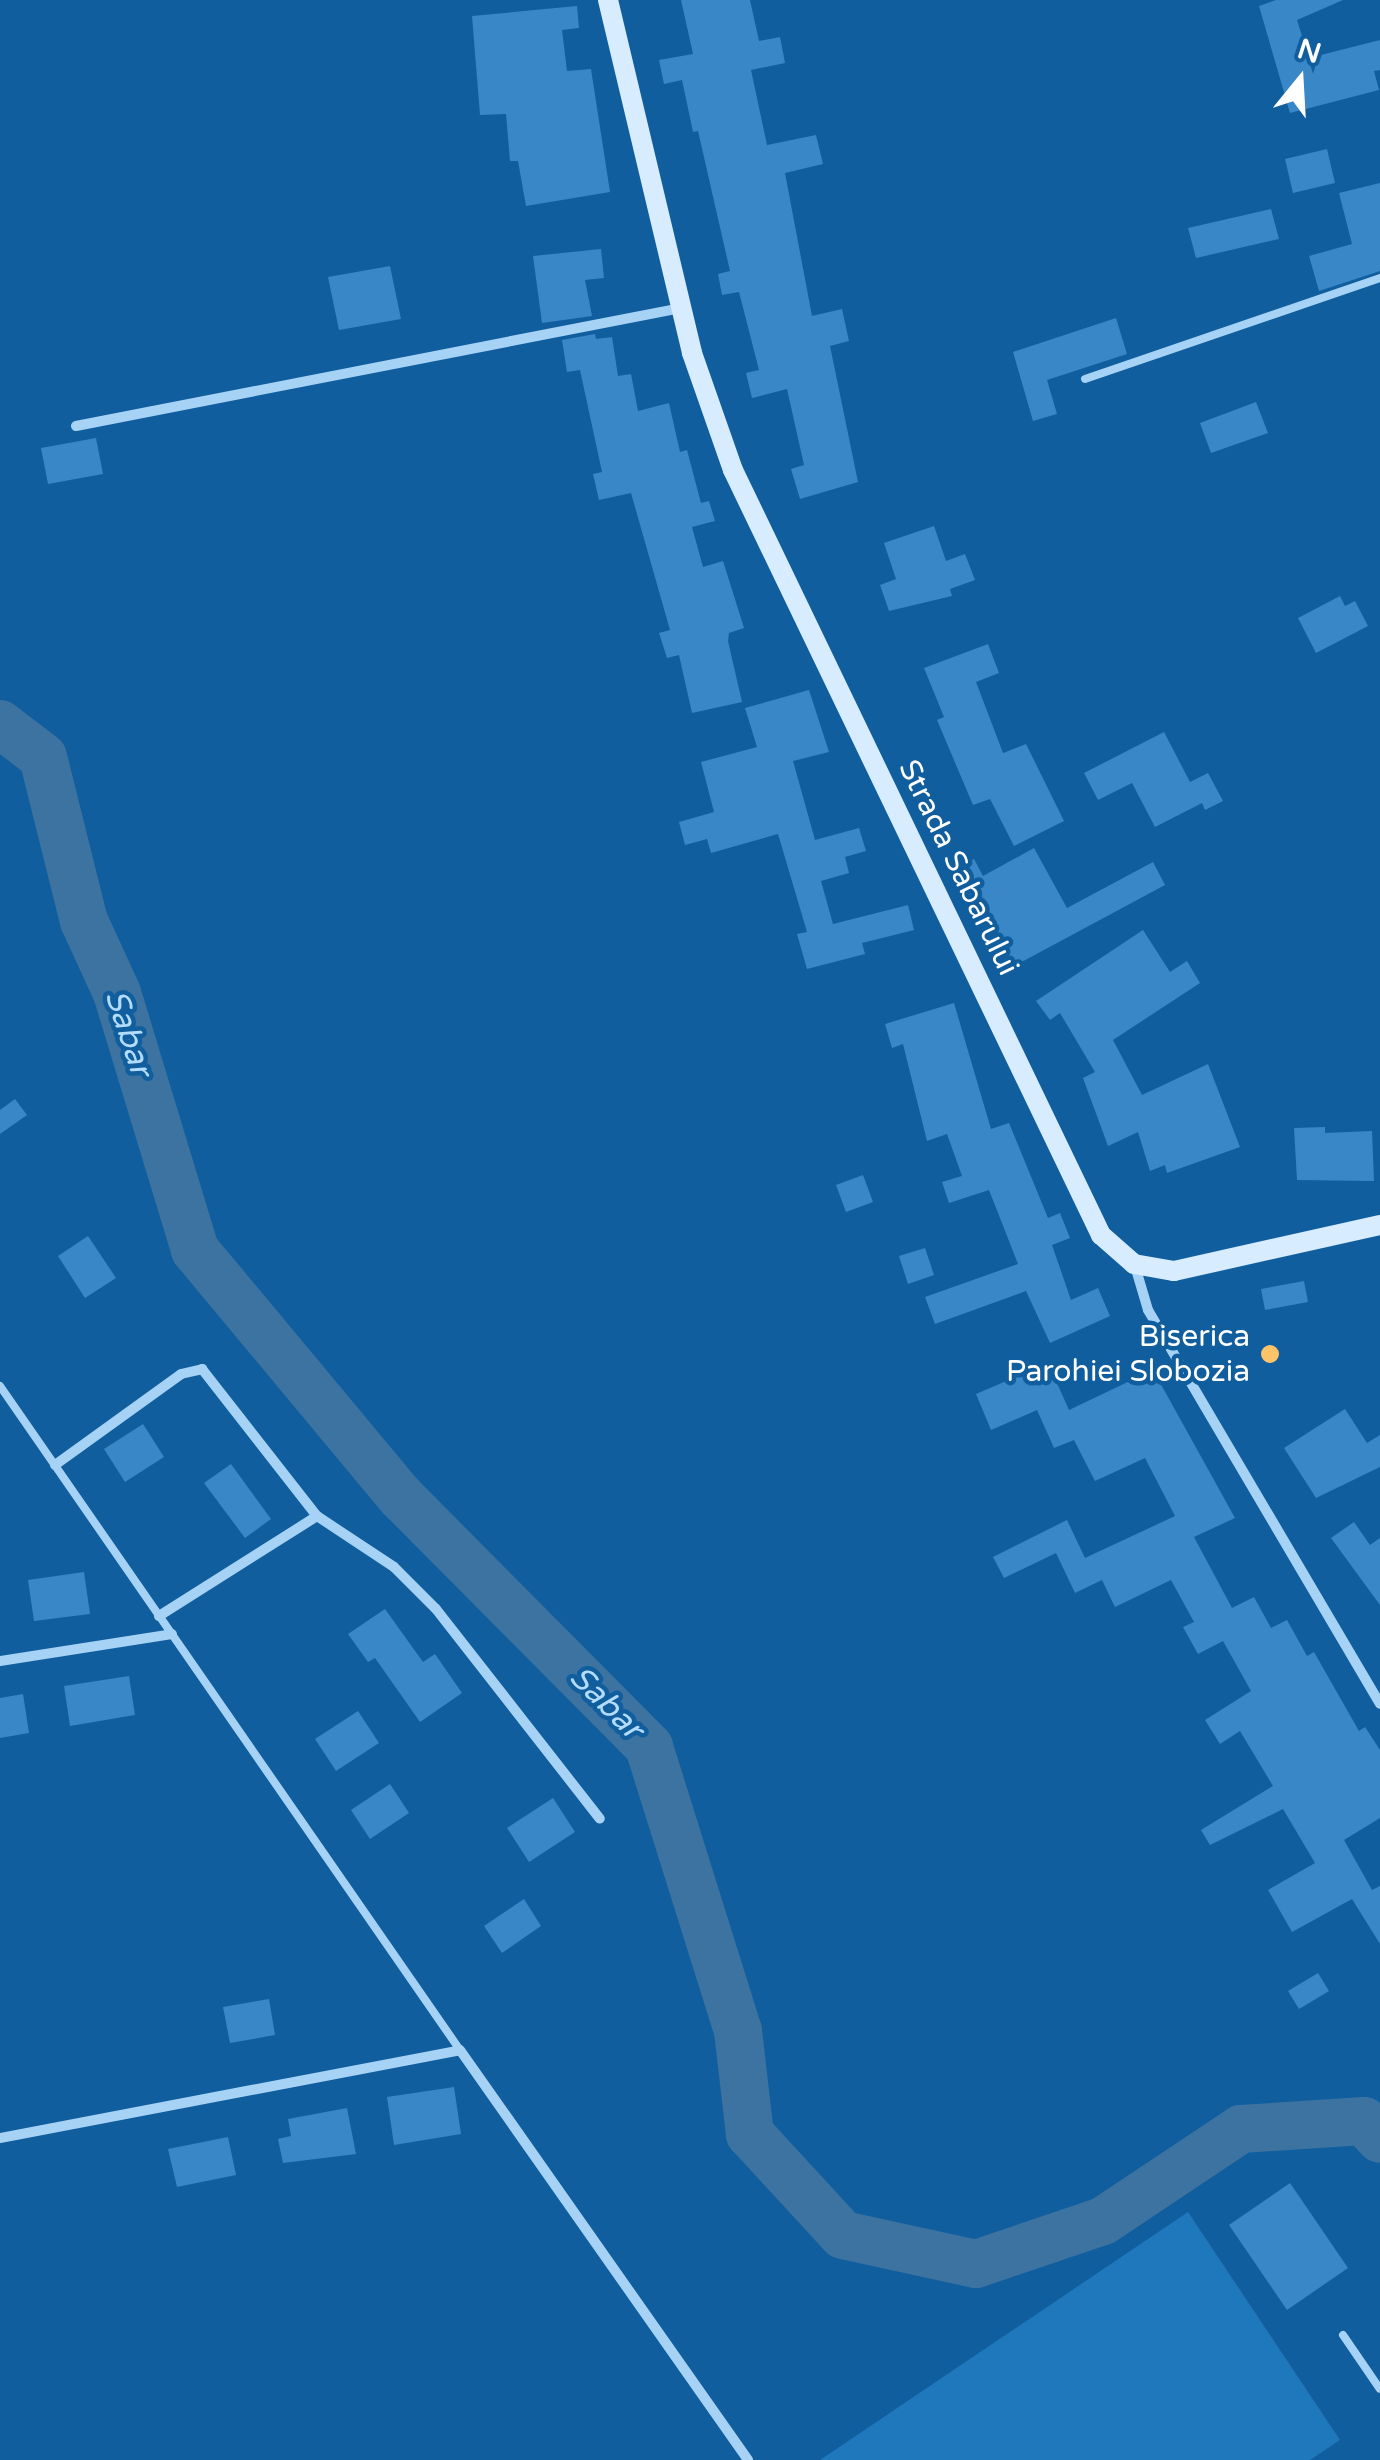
<!DOCTYPE html>
<style>
body{margin:0}
#map{position:relative;width:1380px;height:2460px;overflow:hidden;background:#105e9e;font-family:"Varela Round",sans-serif}
div>[style]{position:absolute}
[style*='--x']{left:calc(var(--x)*1px);top:calc(var(--y)*1px);width:calc(var(--w)*1px);rotate:calc(var(--a)*1deg)}
.green>*{inset:0;background:#1f77bc}
.river>*{height:48px;margin:-24px;padding:0 24px;transform-origin:24px;border-radius:24px;background:#3c73a1}
.building>*{inset:0;background:#3987c6}
.lane>*{height:8px;margin:-4px;padding:0 4px;transform-origin:4px;border-radius:4px;background:#a6d3f5}
.street>*{height:10px;margin:-5px;padding:0 5px;transform-origin:5px;border-radius:5px;background:#a6d3f5}
.secondary>*{height:20px;margin:-10px;padding:0 10px;transform-origin:10px;border-radius:10px;background:#d7ecfe}
.dots>*{width:28px;height:28px;translate:-50% -50%;box-sizing:border-box;border:5px solid #105e9e;border-radius:50%}
span{translate:-50% -50%;white-space:nowrap;text-align:center;line-height:1.15;-webkit-text-stroke:9px #105e9e;paint-order:stroke}
.street-label{font-size:30px;color:#fff}
.poi-label{font-size:30px;color:#fff}
.right{translate:-100% -50%;text-align:right}
.water-label{font-size:32px;color:#b3dcfb;font-style:italic}
.north{position:absolute;left:1250px;top:30px;width:100px;height:100px;-webkit-text-stroke:8px #105e9e;paint-order:stroke;rotate:18deg;font-size:28px;font-weight:700;line-height:40px;text-align:center;color:#fff}
.north::after{content:'';display:block;margin:auto;width:35px;height:45px;background:#fff;clip-path:polygon(50% 0,100% 100%,50% 72%,0 100%)}
</style>
<div id="map">
<div class="green">
<i style="clip-path:polygon(1188px 2212px,1340px 2440px,1310px 2460px,820px 2460px)"></i>
</div>
<div class="river">
<i style="--x:0;--y:724;--w:54;--a:37.5"></i>
<i style="--x:43;--y:757;--w:169;--a:76"></i>
<i style="--x:84;--y:921;--w:79;--a:65.4"></i>
<i style="--x:117;--y:993;--w:269;--a:73.1"></i>
<i style="--x:195;--y:1250;--w:320;--a:50.2"></i>
<i style="--x:400;--y:1496;--w:354;--a:45.2"></i>
<i style="--x:649;--y:1747;--w:298;--a:72.6"></i>
<i style="--x:738;--y:2031;--w:104;--a:83.4"></i>
<i style="--x:750;--y:2134;--w:137;--a:47.4"></i>
<i style="--x:843;--y:2235;--w:136;--a:12.3"></i>
<i style="--x:976;--y:2264;--w:134;--a:-18.7"></i>
<i style="--x:1103;--y:2221;--w:166;--a:-33.7"></i>
<i style="--x:1241;--y:2129;--w:123;--a:-3.7"></i>
<i style="--x:1364;--y:2121;--w:24;--a:48"></i>
</div>
<div class="building">
<i style="clip-path:polygon(681px 0,750px 0,759px 41px,780px 37px,785px 63px,751px 70px,767px 145px,816px 135px,823px 164px,785px 173px,812px 316px,842px 309px,849px 341px,830px 346px,858px 482px,800px 499px,791px 469px,804px 465px,787px 389px,752px 398px,746px 373px,759px 370px,739px 292px,722px 295px,718px 274px,730px 271px,698px 131px,693px 132px,682px 80px,664px 84px,659px 60px,693px 54px)"></i>
<i style="clip-path:polygon(1276px 0,1343px 0,1297px 20px,1309px 58px,1380px 40px,1380px 70px,1374px 71px,1379px 90px,1290px 113px,1259px 6px)"></i>
<i style="clip-path:polygon(577px 6px,579px 28px,562px 30px,567px 71px,591px 69px,610px 192px,526px 206px,518px 161px,510px 161px,506px 114px,480px 115px,472px 16px)"></i>
<i style="clip-path:polygon(1327px 149px,1335px 183px,1293px 193px,1285px 159px)"></i>
<i style="clip-path:polygon(1380px 183px,1380px 271px,1319px 291px,1309px 256px,1352px 244px,1339px 193px)"></i>
<i style="clip-path:polygon(1271px 209px,1279px 239px,1196px 258px,1188px 228px)"></i>
<i style="clip-path:polygon(601px 249px,604px 278px,585px 280px,592px 316px,542px 323px,533px 256px)"></i>
<i style="clip-path:polygon(390px 266px,401px 319px,339px 330px,328px 277px)"></i>
<i style="clip-path:polygon(1116px 318px,1127px 354px,1047px 380px,1057px 414px,1033px 421px,1013px 352px)"></i>
<i style="clip-path:polygon(595px 334px,596px 339px,612px 337px,618px 376px,631px 374px,638px 411px,669px 403px,680px 452px,687px 450px,701px 503px,709px 501px,715px 521px,692px 527px,703px 567px,723px 561px,744px 628px,729px 633px,728px 641px,742px 702px,692px 713px,679px 655px,667px 658px,659px 633px,670px 630px,631px 493px,599px 500px,593px 474px,602px 472px,580px 370px,567px 372px,562px 340px)"></i>
<i style="clip-path:polygon(1256px 402px,1268px 433px,1211px 453px,1200px 423px)"></i>
<i style="clip-path:polygon(96px 438px,103px 474px,48px 484px,41px 448px)"></i>
<i style="clip-path:polygon(934px 526px,946px 561px,965px 554px,975px 580px,950px 589px,952px 596px,889px 611px,880px 585px,896px 579px,884px 543px)"></i>
<i style="clip-path:polygon(1340px 596px,1345px 606px,1355px 601px,1368px 626px,1316px 653px,1298px 618px)"></i>
<i style="clip-path:polygon(988px 644px,999px 673px,976px 682px,1003px 753px,1026px 744px,1064px 821px,1014px 846px,990px 799px,973px 805px,937px 720px,944px 717px,924px 668px)"></i>
<i style="clip-path:polygon(809px 690px,829px 752px,793px 761px,815px 840px,859px 828px,866px 851px,845px 857px,849px 873px,821px 881px,833px 924px,908px 905px,914px 930px,862px 943px,865px 954px,807px 969px,797px 934px,807px 932px,778px 834px,711px 853px,707px 839px,685px 845px,679px 822px,714px 812px,701px 762px,757px 747px,745px 708px)"></i>
<i style="clip-path:polygon(1164px 732px,1190px 782px,1208px 773px,1223px 801px,1205px 810px,1202px 803px,1155px 827px,1132px 783px,1098px 800px,1084px 773px)"></i>
<i style="clip-path:polygon(1034px 848px,1067px 908px,1153px 862px,1165px 885px,1014px 966px,997px 932px,990px 936px,954px 870px,974px 859px,983px 876px)"></i>
<i style="clip-path:polygon(1143px 930px,1170px 972px,1187px 961px,1200px 983px,1113px 1040px,1142px 1095px,1208px 1064px,1240px 1147px,1167px 1173px,1165px 1165px,1150px 1171px,1138px 1132px,1108px 1146px,1083px 1078px,1095px 1072px,1060px 1013px,1050px 1020px,1036px 1001px)"></i>
<i style="clip-path:polygon(954px 1003px,991px 1129px,1009px 1123px,1048px 1218px,1060px 1213px,1070px 1238px,1052px 1245px,1071px 1300px,1098px 1288px,1110px 1316px,1050px 1343px,1026px 1291px,935px 1324px,925px 1297px,1018px 1264px,989px 1190px,949px 1203px,942px 1182px,962px 1176px,947px 1134px,927px 1141px,903px 1044px,892px 1048px,885px 1024px)"></i>
<i style="clip-path:polygon(15px 1099px,27px 1115px,0 1134px,0 1110px)"></i>
<i style="clip-path:polygon(1325px 1127px,1325px 1133px,1372px 1131px,1374px 1181px,1297px 1180px,1294px 1128px)"></i>
<i style="clip-path:polygon(863px 1175px,873px 1202px,846px 1212px,836px 1185px)"></i>
<i style="clip-path:polygon(88px 1236px,116px 1278px,85px 1298px,58px 1256px)"></i>
<i style="clip-path:polygon(925px 1248px,934px 1275px,908px 1284px,899px 1256px)"></i>
<i style="clip-path:polygon(1304px 1281px,1308px 1302px,1265px 1310px,1261px 1289px)"></i>
<i style="clip-path:polygon(1048px 1363px,1069px 1410px,1153px 1370px,1235px 1518px,1194px 1537px,1232px 1608px,1254px 1597px,1271px 1628px,1287px 1620px,1307px 1656px,1314px 1652px,1359px 1731px,1365px 1727px,1380px 1750px,1380px 1818px,1344px 1840px,1372px 1890px,1380px 1886px,1380px 1944px,1352px 1899px,1292px 1932px,1268px 1890px,1315px 1863px,1283px 1809px,1210px 1845px,1201px 1830px,1273px 1786px,1240px 1731px,1220px 1744px,1205px 1720px,1251px 1691px,1223px 1641px,1198px 1654px,1183px 1627px,1194px 1622px,1171px 1580px,1115px 1607px,1102px 1580px,1075px 1593px,1056px 1553px,1004px 1578px,993px 1557px,1067px 1520px,1085px 1558px,1175px 1516px,1145px 1458px,1095px 1481px,1074px 1440px,1054px 1448px,1037px 1410px,991px 1430px,976px 1394px)"></i>
<i style="clip-path:polygon(1345px 1409px,1367px 1443px,1380px 1435px,1380px 1467px,1316px 1498px,1284px 1448px)"></i>
<i style="clip-path:polygon(143px 1424px,164px 1457px,125px 1482px,104px 1449px)"></i>
<i style="clip-path:polygon(231px 1464px,271px 1519px,245px 1538px,204px 1483px)"></i>
<i style="clip-path:polygon(1354px 1522px,1370px 1545px,1380px 1538px,1380px 1605px,1331px 1538px)"></i>
<i style="clip-path:polygon(84px 1572px,90px 1614px,34px 1621px,28px 1580px)"></i>
<i style="clip-path:polygon(385px 1609px,423px 1662px,435px 1654px,462px 1693px,420px 1722px,375px 1658px,368px 1662px,348px 1634px)"></i>
<i style="clip-path:polygon(129px 1676px,135px 1715px,70px 1726px,64px 1686px)"></i>
<i style="clip-path:polygon(23px 1694px,29px 1733px,0 1738px,0 1698px)"></i>
<i style="clip-path:polygon(358px 1711px,379px 1743px,336px 1771px,315px 1739px)"></i>
<i style="clip-path:polygon(390px 1784px,409px 1813px,370px 1839px,351px 1810px)"></i>
<i style="clip-path:polygon(553px 1798px,575px 1832px,529px 1862px,507px 1828px)"></i>
<i style="clip-path:polygon(524px 1899px,541px 1926px,502px 1953px,484px 1926px)"></i>
<i style="clip-path:polygon(1318px 1973px,1329px 1991px,1299px 2009px,1288px 1991px)"></i>
<i style="clip-path:polygon(269px 1999px,275px 2035px,230px 2043px,223px 2007px)"></i>
<i style="clip-path:polygon(454px 2087px,461px 2134px,394px 2145px,387px 2097px)"></i>
<i style="clip-path:polygon(347px 2108px,356px 2154px,283px 2163px,278px 2139px,291px 2136px,288px 2119px)"></i>
<i style="clip-path:polygon(228px 2137px,236px 2175px,177px 2187px,168px 2149px)"></i>
<i style="clip-path:polygon(1290px 2183px,1348px 2268px,1287px 2310px,1229px 2225px)"></i>
</div>
<div class="lane">
<i style="--x:1085;--y:379;--w:312;--a:-18.9"></i>
<i style="--x:0;--y:1386;--w:808;--a:55.29"></i>
<i style="--x:1343;--y:2335;--w:65;--a:55.6"></i>
</div>
<div class="street">
<i style="--x:76;--y:426;--w:616;--a:-11.04"></i>
<i style="--x:1135;--y:1266;--w:46;--a:73.5"></i>
<i style="--x:1148;--y:1310;--w:457;--a:59.5"></i>
<i style="--x:55;--y:1465;--w:155;--a:-35.8"></i>
<i style="--x:181;--y:1374;--w:22;--a:-13"></i>
<i style="--x:202;--y:1369;--w:187;--a:52"></i>
<i style="--x:317;--y:1516;--w:92;--a:33.5"></i>
<i style="--x:394;--y:1567;--w:59;--a:45"></i>
<i style="--x:436;--y:1609;--w:266;--a:52"></i>
<i style="--x:159;--y:1616;--w:187;--a:-32.3"></i>
<i style="--x:0;--y:1661;--w:174;--a:-8.9"></i>
<i style="--x:0;--y:2138;--w:468;--a:-10.8"></i>
<i style="--x:460;--y:2050;--w:501;--a:54.91"></i>
</div>
<div class="secondary">
<i style="--x:608;--y:0;--w:363;--a:76.6"></i>
<i style="--x:692;--y:353;--w:124;--a:70.7"></i>
<i style="--x:733;--y:470;--w:849;--a:64.31"></i>
<i style="--x:1101;--y:1235;--w:44;--a:41.3"></i>
<i style="--x:1134;--y:1264;--w:41;--a:9.9"></i>
<i style="--x:1174;--y:1271;--w:211;--a:-12.6"></i>
</div>
<div class="dots">
<i style="left:1270px;top:1354px;background:#ffc36a"></i>
</div>
<div class="street-label">
<span style="left:958px;top:868px;rotate:64deg">Strada Sabarului</span>
</div>
<div class="poi-label">
<span class="right" style="left:1250px;top:1354px">Biserica<br>Parohiei Slobozia</span>
</div>
<div class="water-label">
<span style="left:128px;top:1033px;rotate:72deg">Sabar</span>
<span style="left:606px;top:1703px;rotate:45deg">Sabar</span>
</div>
<div class="north">N</div>
</div>
